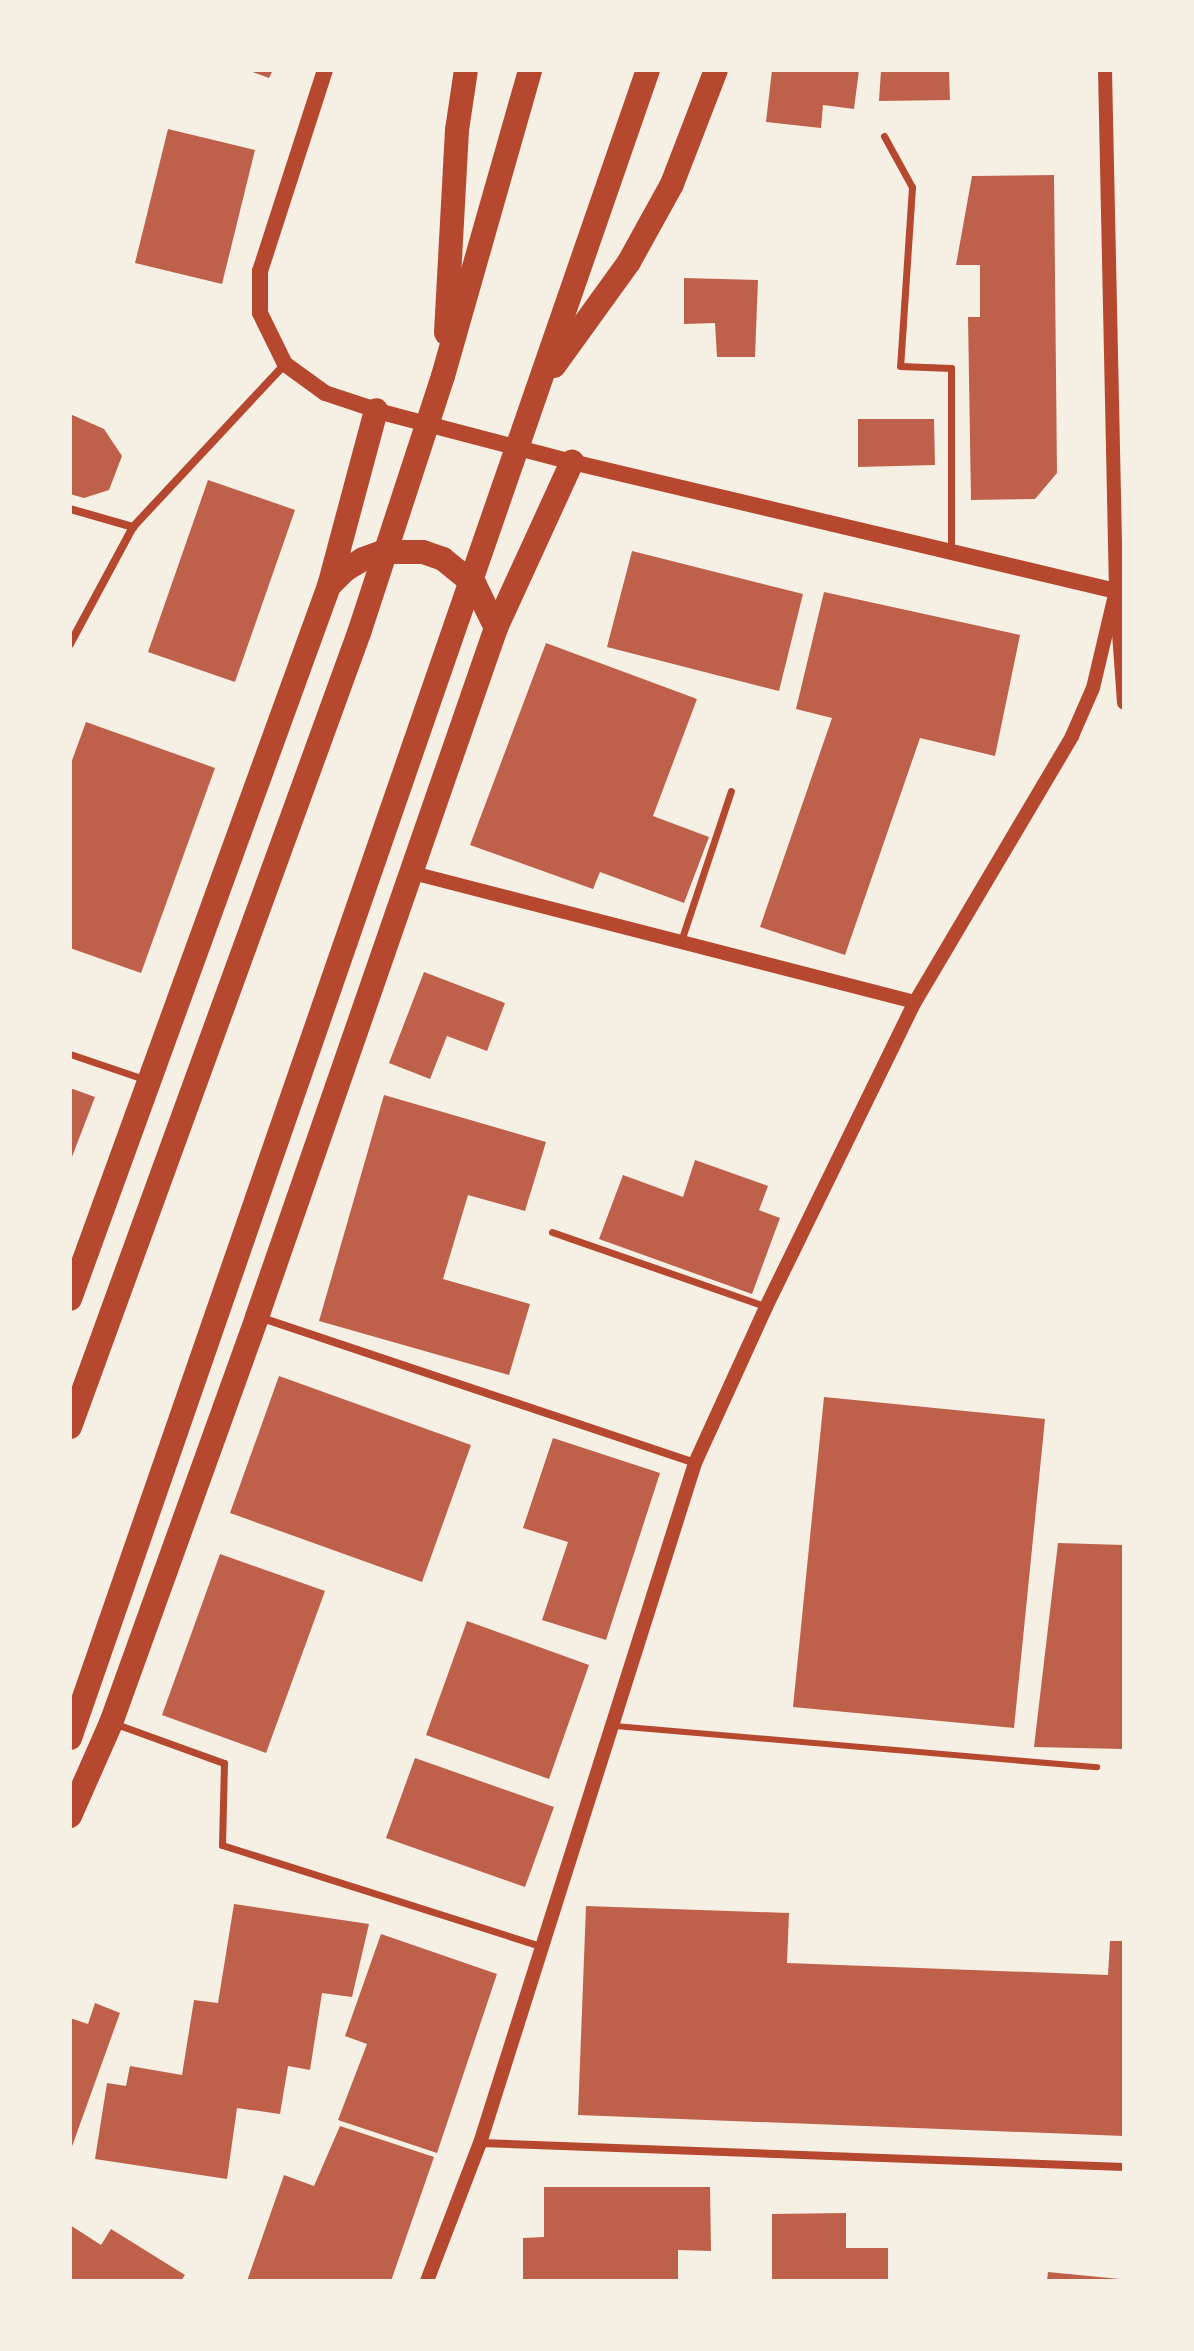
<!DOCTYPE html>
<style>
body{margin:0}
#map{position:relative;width:1194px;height:2351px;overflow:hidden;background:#f6efe4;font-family:"Nunito Sans",sans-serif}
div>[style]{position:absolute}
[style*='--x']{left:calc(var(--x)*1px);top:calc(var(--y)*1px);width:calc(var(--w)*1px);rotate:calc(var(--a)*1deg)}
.building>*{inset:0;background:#bf614a}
.service>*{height:6px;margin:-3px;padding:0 3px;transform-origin:3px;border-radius:3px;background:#b5482f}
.pedestrian>*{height:7px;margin:-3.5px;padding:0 3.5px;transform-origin:3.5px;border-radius:3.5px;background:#b5482f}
.minor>*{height:8px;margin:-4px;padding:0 4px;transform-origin:4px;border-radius:4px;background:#b5482f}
.tertiary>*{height:14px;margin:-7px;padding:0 7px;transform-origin:7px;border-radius:7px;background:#b5482f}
.secondary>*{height:16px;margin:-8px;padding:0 8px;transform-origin:8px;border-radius:8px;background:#b5482f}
.motorway>*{height:24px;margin:-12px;padding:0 12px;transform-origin:12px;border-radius:12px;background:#b5482f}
span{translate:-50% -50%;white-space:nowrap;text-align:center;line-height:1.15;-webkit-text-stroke:7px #f6efe4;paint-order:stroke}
.frame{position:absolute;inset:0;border:72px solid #f6efe4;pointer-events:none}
</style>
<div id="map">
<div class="building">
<i style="clip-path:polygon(247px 70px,273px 70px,269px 78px)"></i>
<i style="clip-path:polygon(772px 70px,859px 70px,854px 109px,823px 105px,821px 128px,766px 122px)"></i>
<i style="clip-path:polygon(881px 70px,949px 70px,950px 100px,879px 101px)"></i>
<i style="clip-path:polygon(168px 129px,255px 150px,222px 284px,135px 263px)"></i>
<i style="clip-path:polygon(1054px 175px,1057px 473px,1035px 499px,971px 500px,968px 317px,980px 317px,980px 265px,956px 265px,972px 176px)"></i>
<i style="clip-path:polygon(684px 278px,758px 280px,755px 357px,717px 357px,715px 323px,684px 324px)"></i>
<i style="clip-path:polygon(70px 414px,104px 429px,122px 456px,109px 490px,84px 498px,70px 494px)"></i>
<i style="clip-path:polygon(858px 419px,934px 419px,935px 465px,858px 467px)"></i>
<i style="clip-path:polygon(208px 480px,295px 510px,235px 682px,148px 652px)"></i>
<i style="clip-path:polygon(632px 551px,803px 594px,779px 691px,607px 647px)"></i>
<i style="clip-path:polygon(824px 592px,1020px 635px,995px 756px,920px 738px,845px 955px,760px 927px,832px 718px,796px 709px)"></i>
<i style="clip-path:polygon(546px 643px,697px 699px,653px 816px,709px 837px,684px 903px,600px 872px,593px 889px,470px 845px)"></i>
<i style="clip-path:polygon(86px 722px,215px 768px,141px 973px,70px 948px,70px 766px)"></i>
<i style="clip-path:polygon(424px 972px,505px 1003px,487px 1051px,447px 1036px,430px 1079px,389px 1063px)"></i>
<i style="clip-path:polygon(70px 1088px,95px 1097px,70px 1162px)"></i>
<i style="clip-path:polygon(384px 1095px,546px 1142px,525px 1211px,468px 1195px,443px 1279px,530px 1304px,509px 1375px,319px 1321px)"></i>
<i style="clip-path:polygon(695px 1160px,768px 1186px,759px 1210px,780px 1218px,752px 1294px,599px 1239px,623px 1175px,683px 1197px)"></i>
<i style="clip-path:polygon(279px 1376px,471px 1445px,422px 1582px,230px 1513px)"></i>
<i style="clip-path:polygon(824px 1397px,1045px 1419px,1014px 1728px,793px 1707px)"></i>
<i style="clip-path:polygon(553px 1438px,660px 1473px,606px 1640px,542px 1620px,568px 1542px,523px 1528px)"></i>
<i style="clip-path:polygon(1058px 1543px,1124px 1545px,1124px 1749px,1034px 1747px)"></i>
<i style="clip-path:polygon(220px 1554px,325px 1591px,266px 1753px,162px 1715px)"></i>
<i style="clip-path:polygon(467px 1621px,589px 1665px,549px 1779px,426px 1735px)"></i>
<i style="clip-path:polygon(415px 1758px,554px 1807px,525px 1887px,386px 1838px)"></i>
<i style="clip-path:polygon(234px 1904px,369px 1924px,352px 1997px,322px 1993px,310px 2070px,288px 2066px,280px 2114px,237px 2108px,227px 2179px,95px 2159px,107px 2083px,126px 2086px,130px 2066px,182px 2075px,194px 2000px,218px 2003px)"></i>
<i style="clip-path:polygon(586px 1906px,789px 1913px,787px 1963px,1108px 1975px,1110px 1941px,1124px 1941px,1124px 2136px,578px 2115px)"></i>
<i style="clip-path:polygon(381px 1934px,497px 1974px,437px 2153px,338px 2120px,367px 2044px,345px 2036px)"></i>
<i style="clip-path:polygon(95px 2003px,120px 2013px,70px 2152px,70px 2018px,88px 2024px)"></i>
<i style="clip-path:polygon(340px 2126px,434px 2157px,391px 2281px,247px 2281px,284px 2175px,314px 2186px)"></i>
<i style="clip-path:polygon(544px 2187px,710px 2187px,711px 2251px,678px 2250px,678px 2281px,523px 2281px,523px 2238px,544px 2237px)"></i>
<i style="clip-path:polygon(846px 2213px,846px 2248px,888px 2248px,888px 2281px,772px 2281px,772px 2214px)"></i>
<i style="clip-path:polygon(70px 2225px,101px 2245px,111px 2229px,185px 2275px,181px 2281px,70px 2281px)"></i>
<i style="clip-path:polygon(1048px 2272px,1120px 2279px,1120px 2281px,1047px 2281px)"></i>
</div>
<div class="service">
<i style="--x:615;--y:1726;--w:484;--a:4.9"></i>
</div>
<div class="pedestrian">
<i style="--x:884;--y:136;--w:58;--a:61.2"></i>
<i style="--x:912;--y:187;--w:179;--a:93.8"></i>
<i style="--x:900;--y:366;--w:51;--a:2.2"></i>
<i style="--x:951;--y:368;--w:184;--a:90"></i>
<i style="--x:681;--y:941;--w:158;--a:-71.6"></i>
<i style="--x:70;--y:1054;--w:78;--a:18.7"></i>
<i style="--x:552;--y:1232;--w:225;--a:19.2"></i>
<i style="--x:116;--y:1724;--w:115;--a:19.9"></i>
<i style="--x:224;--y:1763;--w:82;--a:91.4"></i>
<i style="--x:222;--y:1845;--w:335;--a:17.6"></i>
</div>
<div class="minor">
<i style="--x:70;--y:509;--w:66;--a:15.9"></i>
<i style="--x:70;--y:644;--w:133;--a:-61.7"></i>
<i style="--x:133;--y:527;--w:223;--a:-47"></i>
<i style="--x:259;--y:1317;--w:460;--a:18.5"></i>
<i style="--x:480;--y:2143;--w:644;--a:2.13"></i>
</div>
<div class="tertiary">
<i style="--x:1105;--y:70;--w:521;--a:88.79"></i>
<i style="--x:1116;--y:591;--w:112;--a:85.9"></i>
<i style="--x:413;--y:873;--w:518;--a:14.41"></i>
<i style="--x:427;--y:2281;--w:148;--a:-69"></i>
<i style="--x:480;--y:2143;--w:713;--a:-72.45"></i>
<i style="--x:695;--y:1463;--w:171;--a:-65.5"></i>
<i style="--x:766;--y:1307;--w:339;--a:-64"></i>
<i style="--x:915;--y:1002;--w:309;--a:-59.4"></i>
<i style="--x:1072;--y:736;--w:52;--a:-66.4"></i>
<i style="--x:1093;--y:688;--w:100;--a:-76.7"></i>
</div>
<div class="secondary">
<i style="--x:325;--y:70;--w:211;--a:107.9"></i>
<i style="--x:260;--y:271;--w:42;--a:90"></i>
<i style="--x:260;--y:313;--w:57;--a:63.9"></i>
<i style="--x:285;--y:364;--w:49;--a:35.9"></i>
<i style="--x:325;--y:393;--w:63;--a:18.4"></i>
<i style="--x:385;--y:413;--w:193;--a:14.7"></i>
<i style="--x:572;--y:462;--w:559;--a:13.34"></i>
</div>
<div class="motorway">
<i style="--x:446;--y:333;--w:203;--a:-86.9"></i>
<i style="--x:457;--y:130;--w:61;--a:-81.5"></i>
<i style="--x:554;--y:366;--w:128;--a:-54.2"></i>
<i style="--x:629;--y:262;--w:89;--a:-61.1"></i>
<i style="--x:672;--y:184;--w:122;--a:-68.9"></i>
<i style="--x:329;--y:586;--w:23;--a:-45"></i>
<i style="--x:345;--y:570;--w:21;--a:-31"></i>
<i style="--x:363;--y:559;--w:20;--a:-20"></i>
<i style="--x:382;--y:552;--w:41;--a:0"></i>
<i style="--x:423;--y:552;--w:21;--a:19"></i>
<i style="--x:443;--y:559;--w:41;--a:39.1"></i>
<i style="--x:475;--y:585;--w:48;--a:64"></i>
<i style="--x:70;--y:1299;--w:759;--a:-70.04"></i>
<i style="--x:329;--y:586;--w:182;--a:-75"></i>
<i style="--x:70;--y:1427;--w:845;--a:-70"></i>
<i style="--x:359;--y:633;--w:270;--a:-71.9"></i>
<i style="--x:443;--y:376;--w:318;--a:-74.1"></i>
<i style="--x:70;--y:1738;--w:1765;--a:-70.89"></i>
<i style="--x:70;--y:1816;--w:102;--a:-66.2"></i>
<i style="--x:111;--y:1723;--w:431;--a:-70.2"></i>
<i style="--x:257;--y:1317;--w:729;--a:-70.87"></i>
<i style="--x:496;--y:628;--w:183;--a:-65.4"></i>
</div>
<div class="frame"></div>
</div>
